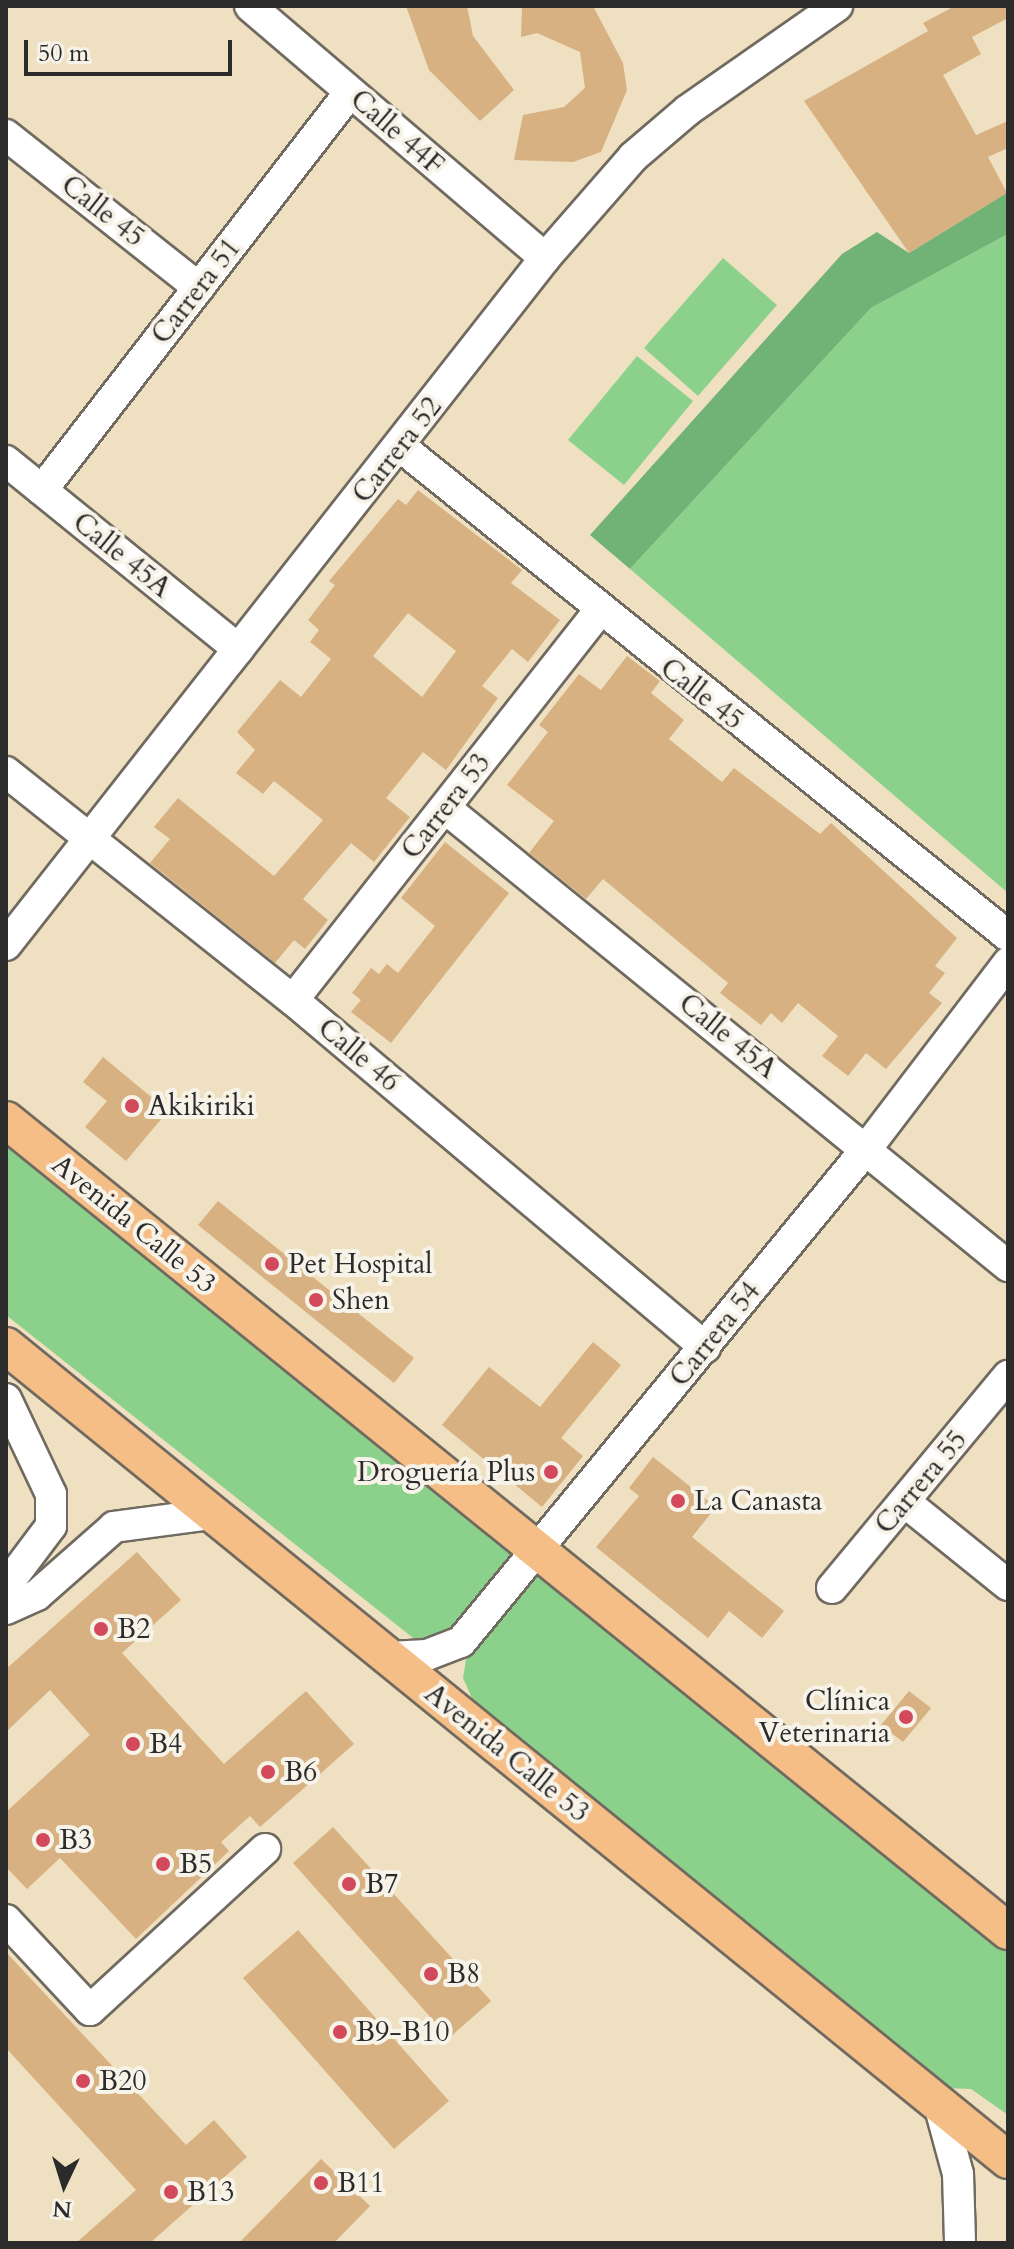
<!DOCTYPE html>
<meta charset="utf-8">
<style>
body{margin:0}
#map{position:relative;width:1014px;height:2249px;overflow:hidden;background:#efe0c1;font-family:Cardo,serif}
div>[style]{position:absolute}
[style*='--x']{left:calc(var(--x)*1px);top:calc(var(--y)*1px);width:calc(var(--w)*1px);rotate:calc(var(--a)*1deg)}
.green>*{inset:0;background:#8cd18b}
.forest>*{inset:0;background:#71b377}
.building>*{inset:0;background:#d7b182}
.roads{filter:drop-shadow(2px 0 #706a60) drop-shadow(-2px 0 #706a60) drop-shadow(0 2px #706a60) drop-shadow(0 -2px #706a60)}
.minor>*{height:30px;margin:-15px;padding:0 15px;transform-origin:15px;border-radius:15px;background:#fff}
.major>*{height:36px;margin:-18px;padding:0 18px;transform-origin:18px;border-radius:18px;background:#f6be87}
.dots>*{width:22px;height:22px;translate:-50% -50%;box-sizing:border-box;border:4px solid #f7f3e8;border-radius:50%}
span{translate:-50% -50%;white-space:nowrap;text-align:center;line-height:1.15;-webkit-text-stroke:8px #f7f3e8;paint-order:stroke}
.street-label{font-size:28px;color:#2b2b2b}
.poi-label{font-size:28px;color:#2b2b2b}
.left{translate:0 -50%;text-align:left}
.right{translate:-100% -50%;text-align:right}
.frame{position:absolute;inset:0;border:8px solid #2b2b2b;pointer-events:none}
.north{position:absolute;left:24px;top:2145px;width:80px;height:80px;-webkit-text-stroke:6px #f7f3e8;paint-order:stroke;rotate:184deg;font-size:22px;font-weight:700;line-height:32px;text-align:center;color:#2b2b2b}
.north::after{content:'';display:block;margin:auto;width:28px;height:36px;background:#2b2b2b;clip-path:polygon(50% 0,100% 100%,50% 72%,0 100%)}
.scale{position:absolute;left:24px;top:40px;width:208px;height:36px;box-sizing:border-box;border:4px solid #2b2b2b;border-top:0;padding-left:10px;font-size:24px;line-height:28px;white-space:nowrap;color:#2b2b2b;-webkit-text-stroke:6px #f7f3e8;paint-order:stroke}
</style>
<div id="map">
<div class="green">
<i style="clip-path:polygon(1008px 234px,1008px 893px,630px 569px,871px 308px)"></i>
<i style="clip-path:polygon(723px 258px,777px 305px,698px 396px,644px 348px)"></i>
<i style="clip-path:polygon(637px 356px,693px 401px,624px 485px,568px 440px)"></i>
<i style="clip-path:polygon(6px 1144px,514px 1555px,446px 1637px,422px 1645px,6px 1315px)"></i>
<i style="clip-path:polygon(540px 1573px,1008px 1951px,1008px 2115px,971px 2089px,945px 2088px,476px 1707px,463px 1678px,466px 1660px)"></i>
</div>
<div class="forest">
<i style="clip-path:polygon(1008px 192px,1008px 234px,871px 308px,630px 569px,590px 535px,842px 254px,877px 232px,909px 253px)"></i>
</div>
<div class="building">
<i style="clip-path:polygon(406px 6px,467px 6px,473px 36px,514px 90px,480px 121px,429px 70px)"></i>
<i style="clip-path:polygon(522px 6px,593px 6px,623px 63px,627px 90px,601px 152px,573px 162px,514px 160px,523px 115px,564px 107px,585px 88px,580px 52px,537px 33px,521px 37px)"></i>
<i style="clip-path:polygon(955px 6px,1008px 6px,1008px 18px,972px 37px,981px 54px,943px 75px,976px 135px,1008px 121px,1008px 148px,988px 157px,1007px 193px,909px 253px,804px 101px,928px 31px,923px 23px)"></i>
<i style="clip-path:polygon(evenodd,418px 490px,522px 570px,511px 583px,560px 620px,528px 662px,512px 649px,482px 686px,498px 698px,446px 770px,423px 752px,386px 798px,410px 817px,374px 862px,351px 843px,303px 899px,328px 920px,305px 949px,294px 940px,275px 963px,150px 863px,170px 839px,154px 827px,178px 798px,274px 876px,323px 820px,274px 781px,263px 794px,236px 773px,255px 750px,237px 732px,280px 680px,301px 697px,331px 659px,310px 642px,319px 630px,308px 620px,335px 585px,329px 581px,398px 499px,406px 505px,418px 490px,408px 613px,456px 651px,422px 697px,373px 656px,408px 613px)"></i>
<i style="clip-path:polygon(627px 656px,660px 681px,651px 693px,684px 720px,669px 739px,722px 782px,734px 768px,820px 834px,831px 823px,957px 938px,935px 966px,945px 973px,929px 993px,942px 1003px,886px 1069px,866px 1053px,848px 1076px,822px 1056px,838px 1036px,798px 1003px,782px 1023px,771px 1013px,761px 1025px,720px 993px,728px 983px,603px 879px,586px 899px,529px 853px,554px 821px,507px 785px,548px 732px,539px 725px,579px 674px,601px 690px)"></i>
<i style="clip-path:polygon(445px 842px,509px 893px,391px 1043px,351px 1012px,361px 1000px,352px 993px,371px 968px,379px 974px,387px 964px,398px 973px,435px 926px,401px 898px)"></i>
<i style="clip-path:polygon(103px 1057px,168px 1111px,126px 1161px,85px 1127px,107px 1101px,83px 1082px)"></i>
<i style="clip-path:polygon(218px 1201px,414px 1358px,394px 1383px,198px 1225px)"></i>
<i style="clip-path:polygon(593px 1342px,621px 1365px,561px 1438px,583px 1456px,542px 1507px,442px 1425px,489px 1367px,540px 1407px)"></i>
<i style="clip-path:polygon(653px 1457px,716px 1507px,692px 1537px,784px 1611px,762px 1638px,729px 1611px,708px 1638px,596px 1547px,639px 1496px,629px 1488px)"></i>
<i style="clip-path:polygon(137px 1552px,181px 1600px,122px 1653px,224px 1764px,306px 1691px,354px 1744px,260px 1827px,250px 1816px,221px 1842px,229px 1851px,136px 1939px,60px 1858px,27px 1889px,6px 1867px,6px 1812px,90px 1735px,50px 1690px,6px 1732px,6px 1669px)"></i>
<i style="clip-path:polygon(909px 1691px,931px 1708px,903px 1742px,881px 1725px)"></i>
<i style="clip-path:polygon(333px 1827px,491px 2001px,449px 2038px,293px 1863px)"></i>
<i style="clip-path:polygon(298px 1930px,449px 2101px,394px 2149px,243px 1978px)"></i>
<i style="clip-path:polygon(6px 1952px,186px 2145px,214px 2120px,247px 2157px,150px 2243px,76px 2243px,136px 2190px,6px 2048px)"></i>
<i style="clip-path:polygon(321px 2159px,370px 2206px,334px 2243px,239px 2243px)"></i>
</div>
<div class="roads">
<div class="minor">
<i style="--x:250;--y:6;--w:388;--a:40.5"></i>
<i style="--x:6;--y:135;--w:246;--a:38.4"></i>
<i style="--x:401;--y:447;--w:779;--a:38.85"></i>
<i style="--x:6;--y:461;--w:299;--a:39"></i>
<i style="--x:42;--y:490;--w:503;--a:-52.26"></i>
<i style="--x:6;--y:772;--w:367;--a:38.5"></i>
<i style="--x:293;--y:1000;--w:539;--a:40.11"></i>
<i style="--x:445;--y:808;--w:726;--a:39.13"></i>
<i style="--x:6;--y:945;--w:873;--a:-51.88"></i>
<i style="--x:545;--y:258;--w:134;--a:-48.9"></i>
<i style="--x:633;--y:157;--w:72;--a:-40.5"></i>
<i style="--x:688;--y:110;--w:182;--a:-34.9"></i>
<i style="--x:293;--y:1000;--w:494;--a:-51.8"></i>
<i style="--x:6;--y:1399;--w:105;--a:64.7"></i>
<i style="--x:51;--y:1494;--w:32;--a:90"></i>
<i style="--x:51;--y:1526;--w:75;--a:126.9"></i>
<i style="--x:905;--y:1502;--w:132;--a:38.9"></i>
<i style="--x:832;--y:1588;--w:276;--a:-50.3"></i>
<i style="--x:6;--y:1609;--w:34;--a:-24"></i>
<i style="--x:37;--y:1595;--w:103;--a:-41.4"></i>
<i style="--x:114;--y:1527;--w:99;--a:-7.6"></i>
<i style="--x:389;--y:1657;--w:38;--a:-3"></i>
<i style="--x:427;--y:1655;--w:36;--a:-21"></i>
<i style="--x:461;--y:1642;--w:639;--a:-50.58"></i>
<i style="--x:867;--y:1148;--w:233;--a:-52.7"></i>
<i style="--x:6;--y:1920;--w:123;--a:47"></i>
<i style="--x:90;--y:2010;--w:238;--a:-42.6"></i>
<i style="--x:939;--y:2104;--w:73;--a:74.8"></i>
<i style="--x:958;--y:2174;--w:69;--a:88.3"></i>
</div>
<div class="major">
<i style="--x:6;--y:1120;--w:1289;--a:38.99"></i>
<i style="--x:6;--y:1346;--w:1291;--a:39.09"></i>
</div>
</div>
<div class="dots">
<i style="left:132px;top:1106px;background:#d1495b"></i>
<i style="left:272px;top:1264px;background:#d1495b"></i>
<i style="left:316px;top:1300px;background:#d1495b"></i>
<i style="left:551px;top:1472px;background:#d1495b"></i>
<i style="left:678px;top:1501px;background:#d1495b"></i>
<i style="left:101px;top:1629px;background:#d1495b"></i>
<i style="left:906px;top:1717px;background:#d1495b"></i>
<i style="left:133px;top:1744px;background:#d1495b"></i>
<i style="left:268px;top:1772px;background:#d1495b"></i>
<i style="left:43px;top:1840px;background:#d1495b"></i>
<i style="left:163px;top:1864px;background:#d1495b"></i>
<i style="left:349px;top:1884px;background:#d1495b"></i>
<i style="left:431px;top:1974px;background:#d1495b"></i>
<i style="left:340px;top:2032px;background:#d1495b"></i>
<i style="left:83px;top:2081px;background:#d1495b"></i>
<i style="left:321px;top:2183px;background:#d1495b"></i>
<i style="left:171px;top:2192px;background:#d1495b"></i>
</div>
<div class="street-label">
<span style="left:397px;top:132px;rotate:41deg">Calle 44F</span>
<span style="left:103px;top:211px;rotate:38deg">Calle 45</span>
<span style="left:196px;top:291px;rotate:-52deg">Carrera 51</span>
<span style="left:397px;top:450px;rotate:-52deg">Carrera 52</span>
<span style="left:122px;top:555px;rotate:39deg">Calle 45A</span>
<span style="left:702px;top:694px;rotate:38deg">Calle 45</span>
<span style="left:446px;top:806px;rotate:-52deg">Carrera 53</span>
<span style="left:728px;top:1036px;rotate:39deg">Calle 45A</span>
<span style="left:359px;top:1055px;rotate:40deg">Calle 46</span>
<span style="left:134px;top:1224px;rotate:39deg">Avenida Calle 53</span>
<span style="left:715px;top:1334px;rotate:-51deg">Carrera 54</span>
<span style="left:921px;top:1482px;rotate:-50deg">Carrera 55</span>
<span style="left:507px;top:1753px;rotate:39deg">Avenida Calle 53</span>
</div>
<div class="poi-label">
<span class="left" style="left:148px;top:1106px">Akikiriki</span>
<span class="left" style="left:288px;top:1264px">Pet Hospital</span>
<span class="left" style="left:332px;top:1300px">Shen</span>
<span class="right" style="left:535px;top:1472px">Droguería Plus</span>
<span class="left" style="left:694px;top:1501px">La Canasta</span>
<span class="left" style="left:117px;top:1629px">B2</span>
<span class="right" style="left:890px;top:1717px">Clínica<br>Veterinaria</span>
<span class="left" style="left:149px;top:1744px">B4</span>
<span class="left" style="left:284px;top:1772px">B6</span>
<span class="left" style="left:59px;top:1840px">B3</span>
<span class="left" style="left:179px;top:1864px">B5</span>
<span class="left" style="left:365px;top:1884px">B7</span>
<span class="left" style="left:447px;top:1974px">B8</span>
<span class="left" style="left:356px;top:2032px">B9-B10</span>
<span class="left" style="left:99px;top:2081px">B20</span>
<span class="left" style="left:337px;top:2183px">B11</span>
<span class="left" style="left:187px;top:2192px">B13</span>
</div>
<div class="frame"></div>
<div class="north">N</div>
<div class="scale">50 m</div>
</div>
